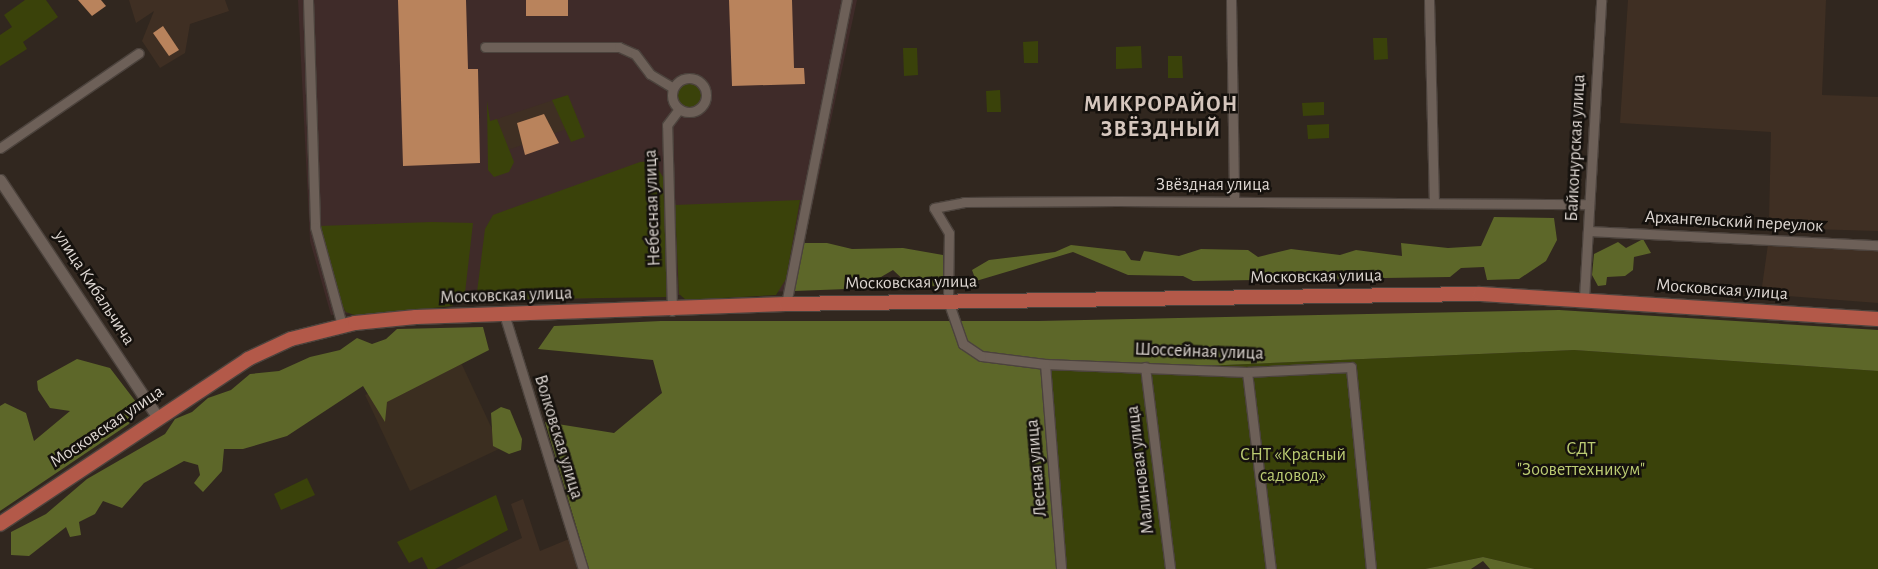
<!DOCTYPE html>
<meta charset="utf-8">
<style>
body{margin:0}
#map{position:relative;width:1878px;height:569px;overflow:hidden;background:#31271f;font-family:"Alegreya Sans",sans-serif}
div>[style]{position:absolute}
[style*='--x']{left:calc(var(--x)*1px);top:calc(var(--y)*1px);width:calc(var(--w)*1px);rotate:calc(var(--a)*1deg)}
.commercial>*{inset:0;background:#3f2b29}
.built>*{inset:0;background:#3f2f23}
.education>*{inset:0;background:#3b2e20}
.green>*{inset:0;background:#3a420a}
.round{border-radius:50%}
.forest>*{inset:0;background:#5d6729}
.building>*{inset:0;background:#b9835c}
.roads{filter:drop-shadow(1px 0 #4c433d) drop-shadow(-1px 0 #4c433d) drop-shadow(0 1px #4c433d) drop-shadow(0 -1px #4c433d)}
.minor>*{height:9px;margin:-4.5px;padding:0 4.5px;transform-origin:4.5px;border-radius:4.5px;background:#6d6058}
.minor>.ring{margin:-4.5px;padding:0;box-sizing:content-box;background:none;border:9px solid #6d6058;border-radius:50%}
.tertiary>*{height:11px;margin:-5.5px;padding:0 5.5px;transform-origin:5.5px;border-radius:5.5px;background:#6d6058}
.primary>*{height:14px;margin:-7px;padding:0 7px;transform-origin:7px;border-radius:7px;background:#b35949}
span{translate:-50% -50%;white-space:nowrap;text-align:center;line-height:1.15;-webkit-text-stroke:5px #15110d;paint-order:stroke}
.street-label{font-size:18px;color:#ddd6d1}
.park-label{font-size:18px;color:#bccc73}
.district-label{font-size:22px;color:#d5c6bd;font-weight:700;letter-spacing:1px}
</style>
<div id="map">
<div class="commercial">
<i style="clip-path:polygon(298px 0,857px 0,794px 291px,457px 303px,331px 315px,310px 241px)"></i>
</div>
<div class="built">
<i style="clip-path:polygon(129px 0,225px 0,229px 11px,190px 24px,185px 53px,160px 68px,142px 41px,154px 11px,136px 23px)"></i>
<i style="clip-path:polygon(1628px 0,1826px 0,1822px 95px,1878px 97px,1878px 231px,1810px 229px,1809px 223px,1769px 221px,1771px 132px,1620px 123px)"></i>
<i style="clip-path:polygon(568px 95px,578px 125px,508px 150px,497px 119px)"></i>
<i style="clip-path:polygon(1768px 244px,1878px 248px,1878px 303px,1761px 294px)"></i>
<i style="clip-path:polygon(523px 499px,540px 551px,569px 539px,579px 569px,456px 569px,522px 538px,511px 504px)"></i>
</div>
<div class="education">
<i style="clip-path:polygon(456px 352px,501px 448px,410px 491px,365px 395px)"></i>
</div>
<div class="green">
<i style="clip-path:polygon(25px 0,46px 0,58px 17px,23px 42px,27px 49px,0 66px,0 35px,12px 27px,4px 15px)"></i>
<i style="clip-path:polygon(1373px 38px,1387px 38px,1388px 59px,1374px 60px)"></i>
<i style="clip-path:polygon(1038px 41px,1038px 63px,1024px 63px,1023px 42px)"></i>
<i style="clip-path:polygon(1141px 46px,1142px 68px,1116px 69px,1116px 47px)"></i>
<i style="clip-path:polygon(903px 48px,917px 48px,918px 75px,904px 76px)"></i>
<i style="clip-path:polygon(1168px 56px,1182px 56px,1183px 78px,1168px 78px)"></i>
<i class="round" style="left:676px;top:82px;width:26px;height:26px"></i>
<i style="clip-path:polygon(1000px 90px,1001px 112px,987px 112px,986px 91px)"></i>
<i style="clip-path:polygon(568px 95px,585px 137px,571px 142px,552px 100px)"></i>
<i style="clip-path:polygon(487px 101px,490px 121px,497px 119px,514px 162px,509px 172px,494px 177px,488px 170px)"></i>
<i style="clip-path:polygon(1324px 102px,1324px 115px,1303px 116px,1302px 103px)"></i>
<i style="clip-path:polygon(1329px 124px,1329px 138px,1308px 139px,1307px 125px)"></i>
<i style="clip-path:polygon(653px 161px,663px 177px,667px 297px,476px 300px,485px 229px,493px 215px,640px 162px)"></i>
<i style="clip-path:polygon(800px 200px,786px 279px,776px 295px,686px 300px,679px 294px,675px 205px)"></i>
<i style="clip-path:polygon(432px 222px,473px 223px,465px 293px,452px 306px,357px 316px,346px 312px,338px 299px,319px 226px)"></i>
<i style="clip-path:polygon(1574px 350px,1878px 371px,1878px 569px,1535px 569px,1483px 557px,1425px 569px,1063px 569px,1043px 360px,1202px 366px)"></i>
<i style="clip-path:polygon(307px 478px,315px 495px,281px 510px,274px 494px)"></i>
<i style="clip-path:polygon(496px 495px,508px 530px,435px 569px,428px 569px,422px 557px,409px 563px,397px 542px)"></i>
</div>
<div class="forest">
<i style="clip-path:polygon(1494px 217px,1554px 218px,1557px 240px,1546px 261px,1519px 279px,1487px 280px,1484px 267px,1461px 268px,1450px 277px,1193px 281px,1183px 276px,1128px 275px,1073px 252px,976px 281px,972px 270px,989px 260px,1055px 252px,1071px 245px,1125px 251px,1131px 260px,1140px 261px,1144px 251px,1179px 256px,1201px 249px,1248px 250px,1258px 257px,1291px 249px,1340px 255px,1356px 250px,1402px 256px,1401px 243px,1448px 248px,1481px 246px)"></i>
<i style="clip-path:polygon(1643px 239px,1651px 253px,1634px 257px,1633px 270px,1625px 276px,1607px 277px,1606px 285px,1598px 286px,1592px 275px,1594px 254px,1618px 242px,1626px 248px)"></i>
<i style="clip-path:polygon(804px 243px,827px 243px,852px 249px,903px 248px,943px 255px,943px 286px,910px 286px,893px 270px,869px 284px,847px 289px,794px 291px)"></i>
<i style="clip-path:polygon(1559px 310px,1878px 330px,1878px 371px,1574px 350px,1202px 366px,1044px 360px,1063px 569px,589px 569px,545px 422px,614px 433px,662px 393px,653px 360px,538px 349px,554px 326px,661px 321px,1038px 321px)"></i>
<i style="clip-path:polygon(483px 327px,489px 350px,387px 402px,385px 422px,363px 386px,287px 436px,243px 449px,224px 449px,222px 471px,203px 492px,194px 483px,200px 475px,198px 465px,184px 461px,144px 483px,122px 508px,103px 501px,95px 514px,79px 522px,81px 535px,70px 537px,66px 527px,29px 556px,11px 555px,11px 532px,46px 514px,87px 479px,165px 434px,175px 419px,192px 412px,208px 398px,231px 390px,250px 374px,279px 371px,310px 357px,340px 350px,357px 338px,372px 344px,386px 339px,397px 329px)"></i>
<i style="clip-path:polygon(77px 359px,110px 368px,136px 402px,135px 413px,129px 424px,0 511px,0 406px,5px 403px,26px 413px,34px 441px,70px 411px,50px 408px,38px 390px,37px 381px)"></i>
<i style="clip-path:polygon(501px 407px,510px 410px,522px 439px,521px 450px,509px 454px,493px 446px,491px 413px)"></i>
<i style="clip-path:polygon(1483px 557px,1535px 569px,1490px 569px,1483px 561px,1471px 569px,1425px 569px)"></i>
</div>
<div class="building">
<i style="clip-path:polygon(78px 0,101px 0,106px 6px,92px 16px)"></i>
<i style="clip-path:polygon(398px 0,466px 0,468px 69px,478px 69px,480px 163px,403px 166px)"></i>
<i style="clip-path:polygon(526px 0,568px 0,568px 16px,526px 16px)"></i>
<i style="clip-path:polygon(729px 0,792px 0,794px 68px,804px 68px,805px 84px,732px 86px)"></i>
<i style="clip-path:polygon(163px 26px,179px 50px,169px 56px,153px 33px)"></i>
<i style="clip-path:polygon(544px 114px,559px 143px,525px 155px,517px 123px)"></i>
</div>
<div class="roads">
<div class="minor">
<i style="--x:308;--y:0;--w:227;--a:88.2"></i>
<i style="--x:315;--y:227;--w:102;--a:74.6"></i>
<i style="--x:1231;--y:0;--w:201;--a:89.1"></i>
<i style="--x:1429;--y:0;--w:200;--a:88.6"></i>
<i style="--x:485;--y:47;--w:134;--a:0"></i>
<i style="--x:619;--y:47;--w:17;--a:24"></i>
<i style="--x:635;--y:54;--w:25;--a:53"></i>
<i style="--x:650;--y:74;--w:27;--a:31"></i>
<i class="ring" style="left:672px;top:78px;width:25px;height:25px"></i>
<i style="--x:0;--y:148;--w:168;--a:-34.4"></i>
<i style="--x:1588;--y:231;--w:290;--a:2.8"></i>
<i style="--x:1584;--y:298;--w:298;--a:-86.7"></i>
<i style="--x:786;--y:304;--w:310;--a:-78.7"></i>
<i style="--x:672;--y:311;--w:186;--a:-91.5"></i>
<i style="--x:667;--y:125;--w:20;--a:-53"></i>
<i style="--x:504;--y:314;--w:267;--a:72.8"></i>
<i style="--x:1045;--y:364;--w:206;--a:85.5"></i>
<i style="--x:1145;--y:367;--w:204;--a:82.9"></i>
<i style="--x:1247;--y:372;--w:198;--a:83.1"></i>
<i style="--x:1371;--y:569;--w:203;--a:-95.7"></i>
<i style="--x:1351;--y:367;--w:104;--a:177.2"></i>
<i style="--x:1247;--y:372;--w:202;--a:-177.7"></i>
<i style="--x:1045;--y:364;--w:64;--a:-172.9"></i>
<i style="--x:981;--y:356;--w:22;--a:-146"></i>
<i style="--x:963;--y:344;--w:46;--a:-109.2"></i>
<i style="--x:948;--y:301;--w:68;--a:-89.2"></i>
<i style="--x:949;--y:233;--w:29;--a:-121"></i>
<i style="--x:934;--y:208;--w:31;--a:-11"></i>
<i style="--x:964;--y:202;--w:154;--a:-0.4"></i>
<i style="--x:1118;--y:201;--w:471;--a:0.4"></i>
</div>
<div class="tertiary">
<i style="--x:0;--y:180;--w:283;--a:56.4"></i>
</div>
<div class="primary">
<i style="--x:0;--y:524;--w:298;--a:-33.6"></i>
<i style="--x:248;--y:359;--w:47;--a:-24.9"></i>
<i style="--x:291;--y:339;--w:66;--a:-14"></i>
<i style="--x:355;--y:323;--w:61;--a:-5.6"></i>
<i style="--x:416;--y:317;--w:370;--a:-2"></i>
<i style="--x:786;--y:304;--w:694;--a:-0.83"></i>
<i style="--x:1480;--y:294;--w:399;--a:3.6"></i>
</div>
</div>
<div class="street-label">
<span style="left:1576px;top:148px;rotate:-87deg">Байконурская улица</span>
<span style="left:1213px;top:185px">Звёздная улица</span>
<span style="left:653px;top:208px;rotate:-92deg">Небесная улица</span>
<span style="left:1734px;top:222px;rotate:3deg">Архангельский переулок</span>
<span style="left:1316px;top:277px;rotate:-1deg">Московская улица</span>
<span style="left:911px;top:283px;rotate:-1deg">Московская улица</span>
<span style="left:94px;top:288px;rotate:57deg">улица Кибальчича</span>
<span style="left:1722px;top:290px;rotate:4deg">Московская улица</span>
<span style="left:506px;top:296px;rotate:-2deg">Московская улица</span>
<span style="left:1199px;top:352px;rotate:2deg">Шоссейная улица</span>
<span style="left:107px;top:427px;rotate:-34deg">Московская улица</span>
<span style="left:558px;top:437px;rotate:73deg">Волковская улица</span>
<span style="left:1037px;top:468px;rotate:-95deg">Лесная улица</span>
<span style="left:1141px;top:470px;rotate:-97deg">Малиновая улица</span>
</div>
<div class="park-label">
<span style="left:1581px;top:460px">СДТ<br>"Зооветтехникум"</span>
<span style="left:1293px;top:466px">СНТ «Красный<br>садовод»</span>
</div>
<div class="district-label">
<span style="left:1161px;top:117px">МИКРОРАЙОН<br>ЗВЁЗДНЫЙ</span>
</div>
</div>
